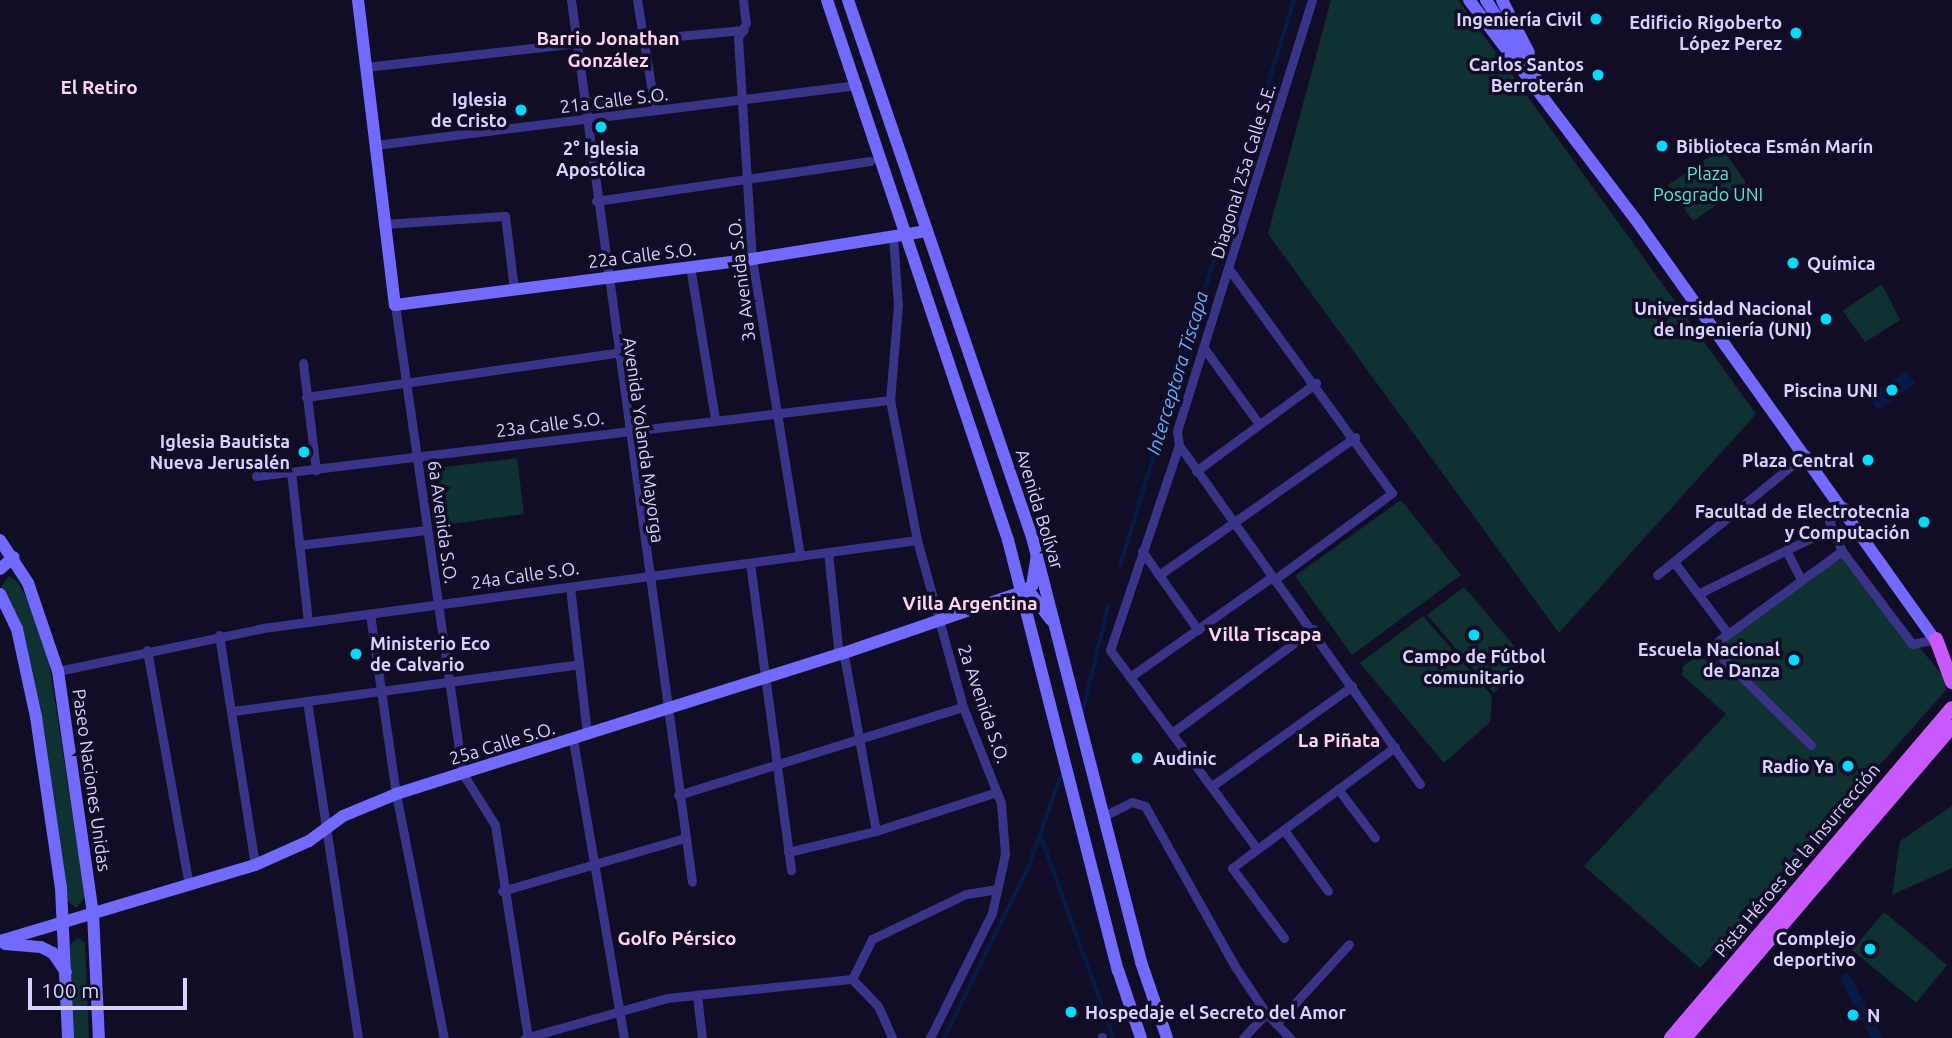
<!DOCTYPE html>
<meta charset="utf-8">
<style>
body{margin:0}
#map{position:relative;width:1952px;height:1038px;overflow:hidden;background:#120d26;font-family:Ubuntu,sans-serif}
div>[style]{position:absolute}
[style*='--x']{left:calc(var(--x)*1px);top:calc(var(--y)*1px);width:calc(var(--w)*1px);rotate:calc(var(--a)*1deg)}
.green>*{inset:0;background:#0f3131}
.water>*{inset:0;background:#051b47}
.stream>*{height:3.5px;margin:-1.75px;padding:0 1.75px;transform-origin:1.75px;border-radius:1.75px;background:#051b47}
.canal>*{height:10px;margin:-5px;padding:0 5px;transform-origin:5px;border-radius:5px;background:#051b47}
.street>*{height:9px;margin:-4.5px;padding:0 4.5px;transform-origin:4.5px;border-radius:4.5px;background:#3a3489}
.secondary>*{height:12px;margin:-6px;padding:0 6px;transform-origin:6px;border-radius:6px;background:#7269ff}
.primary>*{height:14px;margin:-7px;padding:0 7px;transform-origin:7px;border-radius:7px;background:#c759ff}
.dots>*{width:19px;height:19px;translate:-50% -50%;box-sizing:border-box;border:4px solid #120d26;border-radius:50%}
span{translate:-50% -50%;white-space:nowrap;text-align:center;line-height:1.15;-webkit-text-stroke:7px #120d26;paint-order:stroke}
.poi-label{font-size:18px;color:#d9d2ff;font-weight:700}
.right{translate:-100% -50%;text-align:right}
.left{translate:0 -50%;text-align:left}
.street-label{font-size:18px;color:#d9d2ff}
.park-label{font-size:18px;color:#53eac9}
.neighbourhood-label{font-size:19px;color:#ffd4ee;font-weight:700}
.water-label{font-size:19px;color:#60b0ff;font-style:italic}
.scale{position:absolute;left:28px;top:978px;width:159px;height:32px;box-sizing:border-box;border:4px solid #d9d2ff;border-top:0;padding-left:9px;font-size:21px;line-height:24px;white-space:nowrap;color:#d9d2ff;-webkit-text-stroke:5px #120d26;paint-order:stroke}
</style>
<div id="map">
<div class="green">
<i style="clip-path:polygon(1331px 0,1458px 0,1756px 414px,1559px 633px,1268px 234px)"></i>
<i style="clip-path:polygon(1722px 148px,1747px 184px,1693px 221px,1668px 185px)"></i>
<i style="clip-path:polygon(1882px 284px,1900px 320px,1865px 342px,1843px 311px)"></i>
<i style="clip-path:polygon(517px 458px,524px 514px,444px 525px,437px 468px)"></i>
<i style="clip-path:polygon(1401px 500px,1461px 575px,1352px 655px,1295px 576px)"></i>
<i style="clip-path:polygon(1842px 554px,1944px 677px,1946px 690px,1700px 968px,1584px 866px,1726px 714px,1682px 675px,1683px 666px)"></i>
<i style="clip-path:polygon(9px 576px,18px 582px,29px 603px,48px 656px,85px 897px,76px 908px,66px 900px,32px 669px,1px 587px)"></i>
<i style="clip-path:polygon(1464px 587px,1522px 655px,1494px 693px,1427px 615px)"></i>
<i style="clip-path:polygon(1423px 616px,1492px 696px,1490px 722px,1444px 763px,1360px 663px)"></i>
<i style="clip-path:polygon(1952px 806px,1952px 868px,1892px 895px,1900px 841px)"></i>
<i style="clip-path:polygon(1884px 912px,1947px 965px,1916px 1003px,1852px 950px)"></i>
<i style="clip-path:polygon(78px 938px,85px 943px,89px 1038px,72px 1038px,70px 944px)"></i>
</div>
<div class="water">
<i style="clip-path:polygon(1906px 371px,1915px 384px,1878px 410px,1869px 397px)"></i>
</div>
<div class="stream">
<i style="--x:1120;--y:566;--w:592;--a:-72.91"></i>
<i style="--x:1082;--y:715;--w:112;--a:-76.6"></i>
<i style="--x:1041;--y:836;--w:215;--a:70.1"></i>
<i style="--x:944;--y:1038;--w:190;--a:-63.7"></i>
<i style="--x:1028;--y:868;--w:96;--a:-70.4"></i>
</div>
<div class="canal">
<i style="--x:1846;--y:979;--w:67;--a:62.3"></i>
</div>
<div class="street">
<i style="--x:571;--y:0;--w:890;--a:82.19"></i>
<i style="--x:637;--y:0;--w:111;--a:80.7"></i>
<i style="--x:743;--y:0;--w:23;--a:83"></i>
<i style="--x:746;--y:23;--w:17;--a:118"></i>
<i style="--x:738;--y:38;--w:221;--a:86.4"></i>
<i style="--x:752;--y:259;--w:301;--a:80.8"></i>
<i style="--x:1312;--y:0;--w:452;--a:107.4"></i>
<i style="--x:1177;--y:431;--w:14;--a:82"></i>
<i style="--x:1179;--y:445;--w:416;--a:54.6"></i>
<i style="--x:645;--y:39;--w:99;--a:-5.2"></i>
<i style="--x:366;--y:67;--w:212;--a:-6.5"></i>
<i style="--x:375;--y:145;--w:486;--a:-7.1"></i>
<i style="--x:596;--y:201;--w:277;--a:-8.3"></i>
<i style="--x:383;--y:224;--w:122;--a:-3.8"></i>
<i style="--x:505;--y:216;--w:74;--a:83"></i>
<i style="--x:893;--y:236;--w:69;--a:85.9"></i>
<i style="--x:898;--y:305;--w:95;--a:94.8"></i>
<i style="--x:890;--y:400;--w:143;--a:79.1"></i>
<i style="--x:917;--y:540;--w:173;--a:74.6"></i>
<i style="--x:963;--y:707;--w:103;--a:68.4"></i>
<i style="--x:1001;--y:803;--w:51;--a:85.5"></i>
<i style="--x:1005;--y:854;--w:60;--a:102.4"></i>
<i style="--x:992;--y:913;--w:140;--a:116.4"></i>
<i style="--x:690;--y:266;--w:154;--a:80.7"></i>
<i style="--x:1229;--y:269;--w:277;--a:54"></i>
<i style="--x:1392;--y:493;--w:147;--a:143.6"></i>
<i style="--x:395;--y:305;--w:474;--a:81.8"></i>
<i style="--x:463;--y:774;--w:60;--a:57.9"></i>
<i style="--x:495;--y:825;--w:216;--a:81.2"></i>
<i style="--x:1204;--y:348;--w:94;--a:54.1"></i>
<i style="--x:303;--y:363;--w:108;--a:83.1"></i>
<i style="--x:306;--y:397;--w:314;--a:-8.1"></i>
<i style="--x:1179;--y:445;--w:216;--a:108.6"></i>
<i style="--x:1110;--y:650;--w:247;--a:53.5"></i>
<i style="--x:1196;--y:471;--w:149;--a:-36.3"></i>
<i style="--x:291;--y:472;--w:151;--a:83.5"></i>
<i style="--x:256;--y:476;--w:639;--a:-6.84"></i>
<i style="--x:1844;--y:506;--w:21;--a:135"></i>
<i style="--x:1829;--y:521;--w:33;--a:67"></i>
<i style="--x:1842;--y:551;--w:116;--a:53"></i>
<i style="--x:1912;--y:644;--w:25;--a:-12"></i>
<i style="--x:299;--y:545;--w:128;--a:-6.7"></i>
<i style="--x:1786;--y:550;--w:34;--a:63"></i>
<i style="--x:1142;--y:551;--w:97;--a:54.7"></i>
<i style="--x:828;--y:552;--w:96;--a:84"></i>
<i style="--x:838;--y:647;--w:16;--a:63"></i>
<i style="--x:845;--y:661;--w:173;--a:79.7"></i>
<i style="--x:1674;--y:562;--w:86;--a:53"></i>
<i style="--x:750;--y:563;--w:310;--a:82.4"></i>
<i style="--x:1159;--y:575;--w:240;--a:-35.1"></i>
<i style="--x:1657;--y:575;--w:192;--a:-39.1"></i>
<i style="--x:570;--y:587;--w:149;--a:83.4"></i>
<i style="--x:1700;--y:593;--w:144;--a:-26.4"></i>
<i style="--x:370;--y:614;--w:182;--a:81.8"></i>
<i style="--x:396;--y:794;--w:249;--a:78.9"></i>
<i style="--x:219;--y:635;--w:233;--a:81.1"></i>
<i style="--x:147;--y:650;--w:239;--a:79.9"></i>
<i style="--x:58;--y:671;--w:209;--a:-11.8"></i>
<i style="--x:263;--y:628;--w:660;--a:-7.66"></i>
<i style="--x:1130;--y:677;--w:174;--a:-35.2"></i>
<i style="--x:307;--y:701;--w:341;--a:81.4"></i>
<i style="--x:233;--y:711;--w:349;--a:-7.7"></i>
<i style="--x:1173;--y:732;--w:174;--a:-36.3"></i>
<i style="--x:573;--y:740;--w:302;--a:80.3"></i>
<i style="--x:1811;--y:745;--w:127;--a:-135.6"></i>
<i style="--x:1720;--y:656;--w:14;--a:-102"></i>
<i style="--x:1717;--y:642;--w:155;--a:-36.1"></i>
<i style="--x:1212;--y:786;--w:172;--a:-35.5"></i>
<i style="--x:1338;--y:789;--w:61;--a:52.9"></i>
<i style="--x:678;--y:795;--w:298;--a:-17.2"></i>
<i style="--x:1104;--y:816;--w:31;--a:-27"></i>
<i style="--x:1132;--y:802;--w:14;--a:17"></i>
<i style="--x:1145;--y:806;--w:186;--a:60.7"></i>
<i style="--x:1236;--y:968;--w:54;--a:56.3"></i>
<i style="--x:1266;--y:1013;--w:35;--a:46"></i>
<i style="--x:1284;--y:830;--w:75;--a:54.2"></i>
<i style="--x:788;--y:852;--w:90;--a:-13.4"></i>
<i style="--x:876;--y:831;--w:127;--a:-17.9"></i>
<i style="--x:502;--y:891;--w:191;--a:-16.2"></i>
<i style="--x:1284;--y:938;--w:87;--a:-126.6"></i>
<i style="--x:1232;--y:868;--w:203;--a:-36.6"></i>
<i style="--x:852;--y:979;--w:45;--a:-63.4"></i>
<i style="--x:872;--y:939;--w:104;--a:-25.6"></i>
<i style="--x:966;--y:894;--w:32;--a:-9"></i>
<i style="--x:697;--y:995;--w:43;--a:83.4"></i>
<i style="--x:1276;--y:1024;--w:108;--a:-47.6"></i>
<i style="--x:1102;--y:1037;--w:1;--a:90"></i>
<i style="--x:525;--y:1038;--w:148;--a:-15.7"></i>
<i style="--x:667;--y:998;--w:186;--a:-5.9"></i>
<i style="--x:852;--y:979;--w:37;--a:46"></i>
<i style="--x:878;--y:1006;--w:35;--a:66"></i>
<i style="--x:1243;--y:1038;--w:34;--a:-47"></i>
</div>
<div class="secondary">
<i style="--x:358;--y:0;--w:307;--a:83.1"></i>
<i style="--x:395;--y:305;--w:360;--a:-7.3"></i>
<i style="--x:752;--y:259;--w:177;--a:-9.1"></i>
<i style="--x:827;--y:0;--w:570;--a:71.47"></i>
<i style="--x:1008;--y:540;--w:444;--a:75.7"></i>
<i style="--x:1118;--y:970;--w:72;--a:71.3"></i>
<i style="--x:848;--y:0;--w:568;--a:71.09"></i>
<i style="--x:1032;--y:537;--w:439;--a:75.6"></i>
<i style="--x:1141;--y:962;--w:80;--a:71.1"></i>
<i style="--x:1469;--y:0;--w:276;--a:52.8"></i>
<i style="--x:1636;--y:220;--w:524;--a:54.55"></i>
<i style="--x:1486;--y:0;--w:93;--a:57.3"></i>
<i style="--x:1502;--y:0;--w:59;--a:63"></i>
<i style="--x:0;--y:540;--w:51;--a:56.9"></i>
<i style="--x:28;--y:583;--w:93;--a:71.2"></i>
<i style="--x:58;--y:671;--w:245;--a:81.8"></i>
<i style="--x:93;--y:913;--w:125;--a:87.3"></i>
<i style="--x:0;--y:569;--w:18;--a:-41"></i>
<i style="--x:1022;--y:592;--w:10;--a:17"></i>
<i style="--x:1032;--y:595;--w:31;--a:53"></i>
<i style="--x:0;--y:594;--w:39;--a:64"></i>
<i style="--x:17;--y:629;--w:90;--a:77.8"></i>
<i style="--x:36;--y:717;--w:173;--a:81.7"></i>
<i style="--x:61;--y:888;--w:150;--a:87.3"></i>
<i style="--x:0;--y:941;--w:266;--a:-16.6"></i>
<i style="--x:255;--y:865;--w:59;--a:-24"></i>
<i style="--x:309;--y:841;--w:42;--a:-36.3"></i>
<i style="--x:343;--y:816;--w:57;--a:-22.5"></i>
<i style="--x:396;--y:794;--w:467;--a:-17.5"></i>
<i style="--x:841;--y:654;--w:191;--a:-18.9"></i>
<i style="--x:1022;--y:592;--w:12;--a:-31"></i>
<i style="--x:1032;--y:586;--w:31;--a:-81"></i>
<i style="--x:5;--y:944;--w:36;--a:5"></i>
<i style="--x:41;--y:947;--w:13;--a:27"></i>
<i style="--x:53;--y:953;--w:23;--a:56"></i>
</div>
<div class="primary">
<i style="--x:1936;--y:639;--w:46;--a:69.6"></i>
<i style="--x:1671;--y:1038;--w:433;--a:-49.6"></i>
<i style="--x:1685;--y:1038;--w:410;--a:-49.4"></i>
</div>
<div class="dots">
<i style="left:1596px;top:19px;background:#00dbfd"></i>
<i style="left:1796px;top:33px;background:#00dbfd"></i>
<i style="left:1598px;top:75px;background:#00dbfd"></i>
<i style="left:521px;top:110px;background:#00dbfd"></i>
<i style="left:601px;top:127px;background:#00dbfd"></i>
<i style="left:1662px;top:146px;background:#00dbfd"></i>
<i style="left:1793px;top:263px;background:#00dbfd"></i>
<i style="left:1826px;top:319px;background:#00dbfd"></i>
<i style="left:1892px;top:390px;background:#00dbfd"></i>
<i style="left:304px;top:452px;background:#00dbfd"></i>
<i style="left:1868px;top:460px;background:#00dbfd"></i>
<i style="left:1924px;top:522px;background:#00dbfd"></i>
<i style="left:1474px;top:635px;background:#00dbfd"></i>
<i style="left:356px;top:654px;background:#00dbfd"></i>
<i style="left:1794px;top:660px;background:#00dbfd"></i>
<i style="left:1137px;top:758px;background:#00dbfd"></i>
<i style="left:1848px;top:766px;background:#00dbfd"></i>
<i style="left:1870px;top:949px;background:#00dbfd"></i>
<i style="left:1071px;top:1012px;background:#00dbfd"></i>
<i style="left:1853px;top:1015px;background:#00dbfd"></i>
</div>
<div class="poi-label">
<span class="right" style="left:1582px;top:19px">Ingeniería Civil</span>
<span class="right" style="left:1782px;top:33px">Edificio Rigoberto<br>López Perez</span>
<span class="right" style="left:1584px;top:75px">Carlos Santos<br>Berroterán</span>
<span class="right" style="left:507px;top:110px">Iglesia<br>de Cristo</span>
<span class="left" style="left:1676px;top:146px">Biblioteca Esmán Marín</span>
<span style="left:601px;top:159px">2° Iglesia<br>Apostólica</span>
<span class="left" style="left:1807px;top:263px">Química</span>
<span class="right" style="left:1812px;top:319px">Universidad Nacional<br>de Ingeniería (UNI)</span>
<span class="right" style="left:1878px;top:390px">Piscina UNI</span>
<span class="right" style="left:290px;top:452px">Iglesia Bautista<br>Nueva Jerusalén</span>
<span class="right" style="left:1854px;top:460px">Plaza Central</span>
<span class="right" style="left:1910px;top:522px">Facultad de Electrotecnia<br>y Computación</span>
<span class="left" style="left:370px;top:654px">Ministerio Eco<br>de Calvario</span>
<span class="right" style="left:1780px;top:660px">Escuela Nacional<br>de Danza</span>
<span style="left:1474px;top:667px">Campo de Fútbol<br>comunitario</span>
<span class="left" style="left:1153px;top:758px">Audinic</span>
<span class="right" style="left:1834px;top:766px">Radio Ya</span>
<span class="right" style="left:1856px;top:949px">Complejo<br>deportivo</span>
<span class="left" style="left:1085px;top:1012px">Hospedaje el Secreto del Amor</span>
<span class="left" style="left:1867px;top:1015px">N</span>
</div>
<div class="street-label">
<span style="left:614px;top:100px;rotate:-7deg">21a Calle S.O.</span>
<span style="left:1243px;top:171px;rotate:-73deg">Diagonal 25a Calle S.E.</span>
<span style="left:642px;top:255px;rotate:-7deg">22a Calle S.O.</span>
<span style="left:741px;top:280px;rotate:-97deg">3a Avenida S.O.</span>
<span style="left:550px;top:424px;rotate:-7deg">23a Calle S.O.</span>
<span style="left:644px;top:440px;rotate:82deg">Avenida Yolanda Mayorga</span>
<span style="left:1040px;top:509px;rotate:73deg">Avenida Bolívar</span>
<span style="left:443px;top:522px;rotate:82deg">6a Avenida S.O.</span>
<span style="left:525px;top:575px;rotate:-8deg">24a Calle S.O.</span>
<span style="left:984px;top:704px;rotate:71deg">2a Avenida S.O.</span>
<span style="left:502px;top:743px;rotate:-17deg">25a Calle S.O.</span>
<span style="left:92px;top:780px;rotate:82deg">Paseo Naciones Unidas</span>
<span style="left:1797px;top:860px;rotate:-50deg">Pista Héroes de la Insurrección</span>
</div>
<div class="park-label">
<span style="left:1708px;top:184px">Plaza<br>Posgrado UNI</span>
</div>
<div class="neighbourhood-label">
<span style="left:608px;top:50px">Barrio Jonathan<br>González</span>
<span style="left:99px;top:88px">El Retiro</span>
<span style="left:970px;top:604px">Villa Argentina</span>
<span style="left:1265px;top:635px">Villa Tiscapa</span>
<span style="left:1339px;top:741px">La Piñata</span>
<span style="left:677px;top:939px">Golfo Pérsico</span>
</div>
<div class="water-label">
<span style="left:1178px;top:373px;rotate:-73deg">Interceptora Tiscapa</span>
</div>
<div class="scale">100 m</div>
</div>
